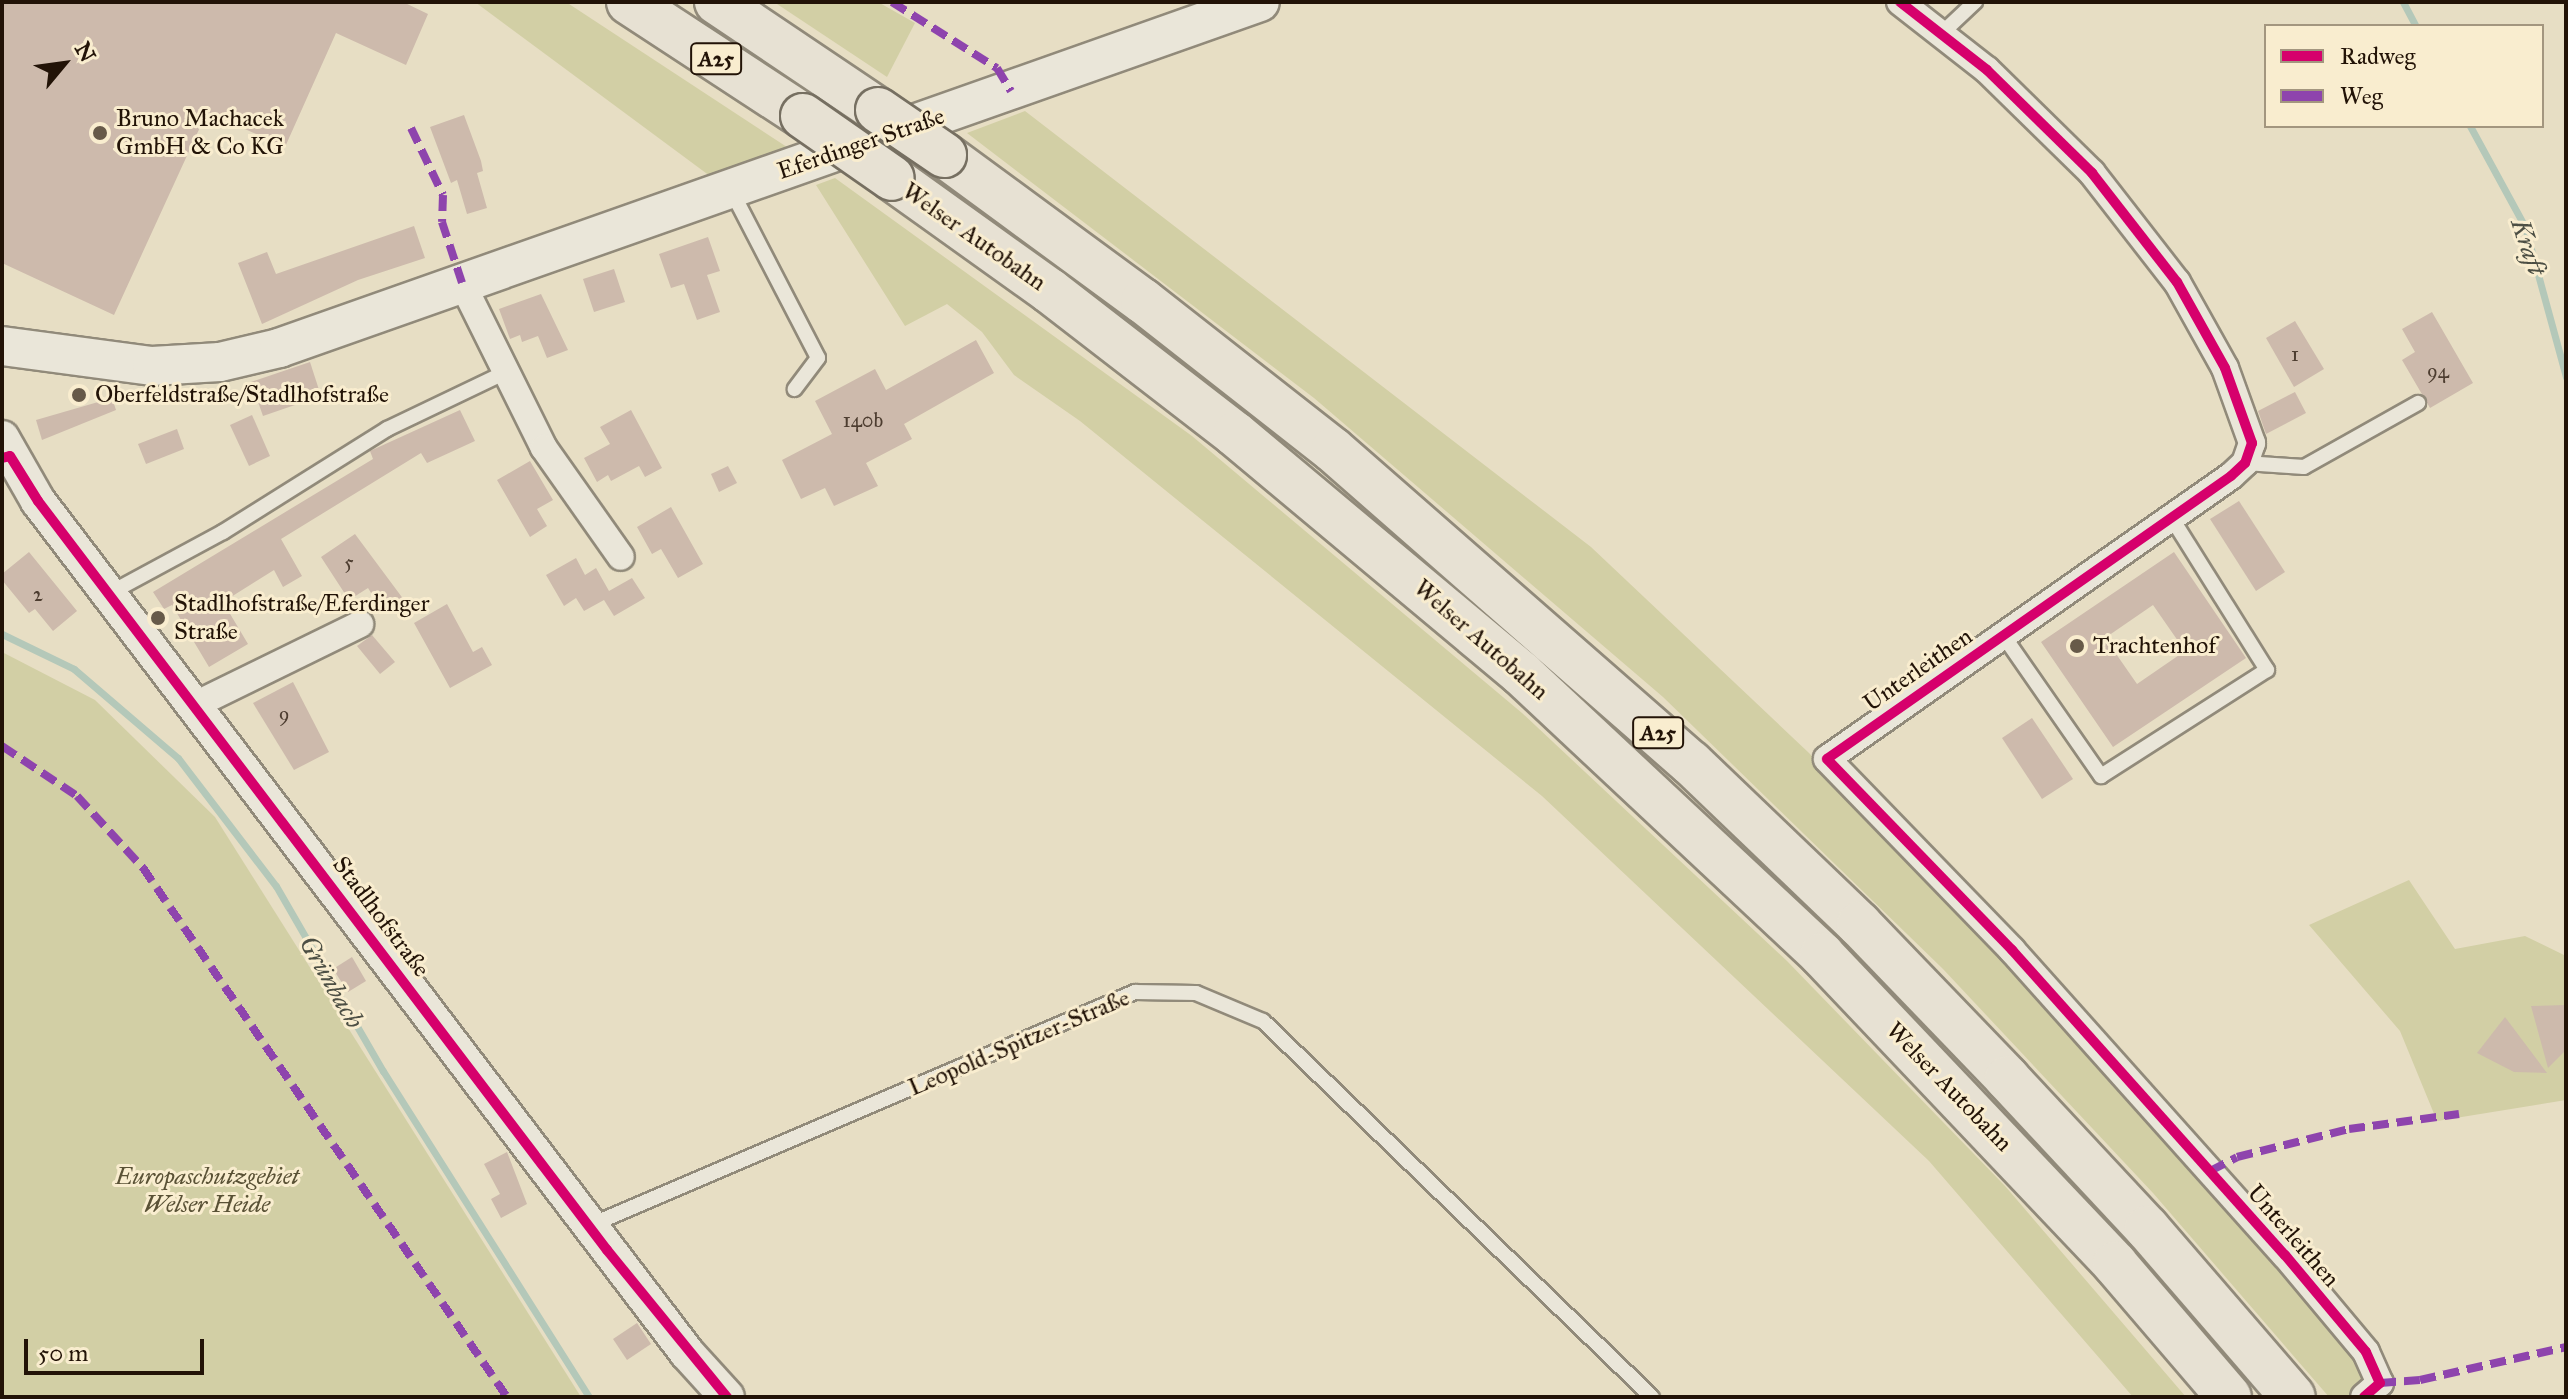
<!DOCTYPE html>
<meta charset="utf-8">
<style>
body{margin:0}
#map{position:relative;width:2568px;height:1399px;overflow:hidden;background:#e7dec4;font-family:"IM FELL Great Primer",serif}
div>[style]{position:absolute}
[style*='--x']{left:calc(var(--x)*1px);top:calc(var(--y)*1px);width:calc(var(--w)*1px);rotate:calc(var(--a)*1deg)}
.green>*{inset:0;background:#d2cfa5}
.stream>*{height:7px;margin:-3.5px;padding:0 3.5px;transform-origin:3.5px;border-radius:3.5px;background:#b4c8b9}
.building>*{inset:0;background:#cdbaac}
.roads{filter:drop-shadow(2px 0 #918a7a) drop-shadow(-2px 0 #918a7a) drop-shadow(0 2px #918a7a) drop-shadow(0 -2px #918a7a)}
.service>*{height:14px;margin:-7px;padding:0 7px;transform-origin:7px;border-radius:7px;background:#eae6d9}
.minor>*{height:26px;margin:-13px;padding:0 13px;transform-origin:13px;border-radius:13px;background:#eae6d9}
.tertiary>*{height:34px;margin:-17px;padding:0 17px;transform-origin:17px;border-radius:17px;background:#eae6d9}
.secondary>*{height:38px;margin:-19px;padding:0 19px;transform-origin:19px;border-radius:19px;background:#eae6d9}
.motorway>*{height:44px;margin:-22px;padding:0 22px;transform-origin:22px;border-radius:22px;background:#e7e1d3}
.bridges{filter:drop-shadow(2px 0 #766f61) drop-shadow(-2px 0 #766f61) drop-shadow(0 2px #766f61) drop-shadow(0 -2px #766f61)}
.motorway-bridge>*{height:44px;margin:-22px;padding:0 22px;transform-origin:22px;border-radius:22px;background:#e7e1d3}
.quiet>*{height:8px;margin-top:-4px;transform-origin:0;background:repeating-linear-gradient(90deg,#8e44ad 0 16px,transparent 0 24px)}
.cycleway>*{height:10px;margin:-5px;padding:0 5px;transform-origin:5px;border-radius:5px;background:#d6006c}
.dots>*{width:22px;height:22px;translate:-50% -50%;box-sizing:border-box;border:4px solid #f9edcf;border-radius:50%}
span{translate:-50% -50%;white-space:nowrap;text-align:center;line-height:1.15;-webkit-text-stroke:6px #f9edcf;paint-order:stroke}
.number-label{font-size:20px;color:#4d3d30}
.number-label span{-webkit-text-stroke-width:0}
.shield-label span{padding:2px 6px;background:#f9edcf;border:2px solid;border-radius:6px;-webkit-text-stroke-width:0}
.shield-label{font-size:22px;color:#221307;font-weight:700}
.poi-label{font-size:24px;color:#221307}
.left{translate:0 -50%;text-align:left}
.street-label{font-size:24px;color:#221307}
.park-label{font-size:24px;color:#595135;font-style:italic}
.water-label{font-size:26px;color:#4d4f44;font-style:italic}
.frame{position:absolute;inset:0;border:4px solid #221307;pointer-events:none}
.legend{position:absolute;left:2264px;top:24px;width:280px;height:104px;box-sizing:border-box;background:#f9edcf;border:2px solid #a3967f;margin:0;padding:10px 14px;list-style:none;font-size:24px;color:#221307}
.legend li{display:flex;align-items:center;gap:16px;height:40px}
.legend b{width:40px;border:2px solid #a3967f}
.north{position:absolute;left:24px;top:24px;width:80px;height:80px;-webkit-text-stroke:6px #f9edcf;paint-order:stroke;rotate:61deg;font-size:22px;font-weight:700;line-height:32px;text-align:center;color:#221307}
.north::after{content:'';display:block;margin:auto;width:28px;height:36px;background:#221307;clip-path:polygon(50% 0,100% 100%,50% 72%,0 100%)}
.scale{position:absolute;left:24px;top:1339px;width:180px;height:36px;box-sizing:border-box;border:4px solid #221307;border-top:0;padding-left:10px;font-size:24px;line-height:28px;white-space:nowrap;color:#221307;-webkit-text-stroke:6px #f9edcf;paint-order:stroke}
</style>
<div id="map">
<div class="green">
<i style="clip-path:polygon(475px 2px,566px 2px,793px 151px,714px 179px)"></i>
<i style="clip-path:polygon(774px 2px,878px 2px,915px 23px,887px 77px)"></i>
<i style="clip-path:polygon(1025px 111px,1591px 547px,1809px 753px,2051px 1003px,2261px 1239px,2391px 1397px,2329px 1397px,2153px 1193px,1943px 969px,1663px 697px,1314px 398px,967px 133px)"></i>
<i style="clip-path:polygon(835px 178px,1192px 436px,1522px 713px,1787px 961px,2005px 1186px,2186px 1397px,2133px 1397px,1929px 1161px,1542px 796px,1080px 421px,1014px 375px,982px 332px,947px 304px,905px 326px,816px 185px)"></i>
<i style="clip-path:polygon(2px 652px,95px 700px,215px 817px,581px 1397px,2px 1397px)"></i>
<i style="clip-path:polygon(2409px 880px,2455px 949px,2525px 936px,2566px 956px,2566px 1100px,2437px 1121px,2400px 1031px,2309px 925px)"></i>
</div>
<div class="stream">
<i style="--x:2403;--y:2;--w:27;--a:62"></i>
<i style="--x:2470;--y:126;--w:115;--a:61.4"></i>
<i style="--x:2525;--y:227;--w:156;--a:74.7"></i>
<i style="--x:2;--y:634;--w:80;--a:25.9"></i>
<i style="--x:74;--y:669;--w:137;--a:40.6"></i>
<i style="--x:178;--y:758;--w:161;--a:52.6"></i>
<i style="--x:276;--y:886;--w:214;--a:60"></i>
<i style="--x:383;--y:1071;--w:386;--a:57.7"></i>
</div>
<div class="building">
<i style="clip-path:polygon(2px 2px,403px 2px,428px 14px,406px 65px,336px 33px,285px 147px,207px 112px,114px 315px,2px 263px)"></i>
<i style="clip-path:polygon(464px 115px,481px 161px,483px 171px,477px 173px,487px 208px,467px 214px,457px 180px,451px 183px,430px 127px)"></i>
<i style="clip-path:polygon(414px 226px,425px 258px,358px 280px,262px 324px,238px 263px,267px 252px,276px 274px)"></i>
<i style="clip-path:polygon(708px 237px,720px 271px,707px 275px,720px 312px,697px 320px,684px 284px,671px 288px,659px 254px)"></i>
<i style="clip-path:polygon(614px 269px,625px 302px,594px 312px,583px 279px)"></i>
<i style="clip-path:polygon(541px 294px,568px 350px,547px 358px,538px 336px,522px 342px,520px 335px,510px 339px,499px 309px)"></i>
<i style="clip-path:polygon(2432px 312px,2473px 383px,2430px 408px,2402px 360px,2415px 352px,2402px 329px)"></i>
<i style="clip-path:polygon(2295px 321px,2324px 369px,2294px 387px,2266px 338px)"></i>
<i style="clip-path:polygon(976px 340px,994px 373px,904px 424px,912px 439px,866px 463px,878px 486px,834px 506px,825px 488px,801px 499px,782px 460px,832px 434px,815px 401px,875px 369px,886px 390px)"></i>
<i style="clip-path:polygon(310px 362px,321px 396px,263px 416px,251px 382px)"></i>
<i style="clip-path:polygon(2295px 392px,2306px 413px,2266px 434px,2258px 411px)"></i>
<i style="clip-path:polygon(112px 398px,116px 410px,42px 440px,36px 420px)"></i>
<i style="clip-path:polygon(460px 410px,475px 441px,427px 463px,421px 453px,281px 539px,302px 576px,283px 587px,274px 570px,223px 602px,248px 644px,209px 667px,172px 605px,164px 609px,153px 592px,373px 459px,370px 451px)"></i>
<i style="clip-path:polygon(631px 410px,662px 468px,645px 477px,639px 466px,611px 481px,608px 475px,597px 482px,584px 458px,610px 444px,600px 427px)"></i>
<i style="clip-path:polygon(252px 415px,270px 456px,249px 466px,230px 425px)"></i>
<i style="clip-path:polygon(177px 429px,184px 449px,146px 464px,138px 444px)"></i>
<i style="clip-path:polygon(530px 461px,553px 500px,537px 509px,547px 526px,530px 537px,497px 480px)"></i>
<i style="clip-path:polygon(728px 466px,737px 483px,719px 492px,711px 474px)"></i>
<i style="clip-path:polygon(2239px 501px,2285px 572px,2256px 591px,2210px 519px)"></i>
<i style="clip-path:polygon(671px 507px,703px 564px,678px 578px,661px 549px,652px 554px,637px 527px)"></i>
<i style="clip-path:polygon(355px 534px,404px 600px,383px 612px,368px 588px,349px 600px,321px 557px)"></i>
<i style="clip-path:polygon(29px 552px,77px 611px,53px 631px,35px 609px,29px 613px,2px 580px,2px 574px)"></i>
<i style="clip-path:polygon(evenodd,2174px 552px,2246px 658px,2113px 747px,2041px 642px,2174px 552px,2153px 605px,2185px 651px,2137px 684px,2105px 638px,2153px 605px)"></i>
<i style="clip-path:polygon(576px 558px,585px 575px,596px 568px,609px 591px,632px 578px,645px 598px,614px 616px,604px 600px,584px 611px,576px 598px,564px 606px,546px 575px)"></i>
<i style="clip-path:polygon(447px 604px,473px 652px,482px 647px,492px 665px,450px 688px,414px 623px)"></i>
<i style="clip-path:polygon(372px 635px,395px 662px,380px 674px,357px 646px)"></i>
<i style="clip-path:polygon(293px 682px,329px 752px,294px 770px,253px 703px)"></i>
<i style="clip-path:polygon(2032px 718px,2073px 779px,2042px 799px,2002px 738px)"></i>
<i style="clip-path:polygon(352px 957px,366px 981px,348px 992px,333px 969px)"></i>
<i style="clip-path:polygon(2566px 1005px,2566px 1050px,2548px 1068px,2531px 1006px)"></i>
<i style="clip-path:polygon(2505px 1017px,2547px 1073px,2514px 1072px,2477px 1053px)"></i>
<i style="clip-path:polygon(507px 1152px,527px 1204px,501px 1218px,491px 1199px,500px 1194px,484px 1164px)"></i>
<i style="clip-path:polygon(637px 1323px,651px 1344px,627px 1360px,613px 1339px)"></i>
</div>
<div class="roads">
<div class="service">
<i style="--x:1941;--y:34;--w:47;--a:-43.3"></i>
<i style="--x:731;--y:190;--w:189;--a:62.6"></i>
<i style="--x:818;--y:358;--w:39;--a:127"></i>
<i style="--x:2245;--y:463;--w:59;--a:3.9"></i>
<i style="--x:2304;--y:467;--w:131;--a:-29.3"></i>
<i style="--x:110;--y:593;--w:128;--a:-28.4"></i>
<i style="--x:223;--y:532;--w:194;--a:-32.1"></i>
<i style="--x:387;--y:429;--w:132;--a:-25.6"></i>
<i style="--x:2003;--y:635;--w:172;--a:55.2"></i>
<i style="--x:2101;--y:776;--w:197;--a:-32.6"></i>
<i style="--x:2267;--y:670;--w:181;--a:-122.1"></i>
<i style="--x:591;--y:1225;--w:592;--a:-23.19"></i>
<i style="--x:1135;--y:992;--w:61;--a:0.9"></i>
<i style="--x:1196;--y:993;--w:73;--a:22.7"></i>
<i style="--x:1263;--y:1021;--w:541;--a:44.03"></i>
</div>
<div class="minor">
<i style="--x:1900;--y:2;--w:110;--a:38"></i>
<i style="--x:1987;--y:70;--w:147;--a:44.4"></i>
<i style="--x:2092;--y:173;--w:138;--a:52.1"></i>
<i style="--x:2177;--y:282;--w:98;--a:60.8"></i>
<i style="--x:2225;--y:368;--w:80;--a:70.2"></i>
<i style="--x:2252;--y:443;--w:21;--a:109"></i>
<i style="--x:2245;--y:463;--w:19;--a:137"></i>
<i style="--x:2231;--y:476;--w:493;--a:145"></i>
<i style="--x:1827;--y:759;--w:266;--a:45.9"></i>
<i style="--x:2012;--y:950;--w:409;--a:48.2"></i>
<i style="--x:2285;--y:1255;--w:126;--a:50.1"></i>
<i style="--x:2366;--y:1352;--w:34;--a:66"></i>
<i style="--x:2380;--y:1383;--w:21;--a:139"></i>
<i style="--x:462;--y:283;--w:184;--a:63.6"></i>
<i style="--x:544;--y:448;--w:133;--a:54.8"></i>
<i style="--x:195;--y:705;--w:184;--a:-26.1"></i>
</div>
<div class="tertiary">
<i style="--x:2;--y:438;--w:73;--a:60.3"></i>
<i style="--x:38;--y:501;--w:1071;--a:52.7"></i>
<i style="--x:687;--y:1353;--w:59;--a:47.7"></i>
</div>
<div class="secondary">
<i style="--x:2;--y:346;--w:151;--a:7.6"></i>
<i style="--x:152;--y:366;--w:68;--a:-3.4"></i>
<i style="--x:220;--y:362;--w:61;--a:-13.3"></i>
<i style="--x:279;--y:348;--w:1040;--a:-19.43"></i>
</div>
<div class="motorway">
<i style="--x:629;--y:2;--w:208;--a:33.2"></i>
<i style="--x:717;--y:2;--w:194;--a:33.9"></i>
<i style="--x:944;--y:155;--w:247;--a:36.3"></i>
<i style="--x:1143;--y:301;--w:241;--a:38.1"></i>
<i style="--x:1333;--y:450;--w:476;--a:41.2"></i>
<i style="--x:1691;--y:763;--w:233;--a:43.8"></i>
<i style="--x:1859;--y:924;--w:214;--a:46.1"></i>
<i style="--x:2007;--y:1078;--w:205;--a:47"></i>
<i style="--x:2147;--y:1228;--w:223;--a:49.2"></i>
<i style="--x:892;--y:178;--w:194;--a:35.6"></i>
<i style="--x:1050;--y:291;--w:234;--a:37.7"></i>
<i style="--x:1235;--y:434;--w:374;--a:39.9"></i>
<i style="--x:1522;--y:674;--w:411;--a:43.1"></i>
<i style="--x:1822;--y:955;--w:426;--a:46.5"></i>
<i style="--x:2115;--y:1264;--w:175;--a:49.4"></i>
</div>
</div>
<div class="bridges">
<div class="motorway-bridge">
<i style="--x:878;--y:110;--w:80;--a:34.3"></i>
<i style="--x:803;--y:116;--w:108;--a:34.9"></i>
</div>
</div>
<div class="quiet">
<i style="--x:892;--y:2;--w:124;--a:32.2"></i>
<i style="--x:997;--y:68;--w:27;--a:59"></i>
<i style="--x:411;--y:128;--w:74;--a:64.5"></i>
<i style="--x:443;--y:195;--w:27;--a:92"></i>
<i style="--x:442;--y:222;--w:64;--a:71.8"></i>
<i style="--x:2;--y:746;--w:90;--a:33.7"></i>
<i style="--x:77;--y:796;--w:98;--a:47.5"></i>
<i style="--x:143;--y:868;--w:642;--a:55.47"></i>
<i style="--x:2210;--y:1171;--w:30;--a:-27"></i>
<i style="--x:2237;--y:1157;--w:115;--a:-14"></i>
<i style="--x:2349;--y:1129;--w:111;--a:-7.8"></i>
<i style="--x:2380;--y:1383;--w:40;--a:-4.3"></i>
<i style="--x:2420;--y:1380;--w:150;--a:-12.7"></i>
</div>
<div class="cycleway">
<i style="--x:1900;--y:2;--w:110;--a:38"></i>
<i style="--x:1987;--y:70;--w:147;--a:44.4"></i>
<i style="--x:2092;--y:173;--w:138;--a:52.1"></i>
<i style="--x:2177;--y:282;--w:98;--a:60.8"></i>
<i style="--x:2225;--y:368;--w:80;--a:70.2"></i>
<i style="--x:2252;--y:443;--w:21;--a:109"></i>
<i style="--x:2245;--y:463;--w:19;--a:137"></i>
<i style="--x:2231;--y:476;--w:493;--a:145"></i>
<i style="--x:1827;--y:759;--w:266;--a:45.9"></i>
<i style="--x:2012;--y:950;--w:409;--a:48.2"></i>
<i style="--x:2285;--y:1255;--w:126;--a:50.1"></i>
<i style="--x:2366;--y:1352;--w:34;--a:66"></i>
<i style="--x:2380;--y:1383;--w:21;--a:139"></i>
<i style="--x:2;--y:458;--w:8;--a:-14"></i>
<i style="--x:10;--y:456;--w:53;--a:58.1"></i>
<i style="--x:38;--y:501;--w:941;--a:52.78"></i>
<i style="--x:607;--y:1250;--w:190;--a:50.8"></i>
</div>
<div class="dots">
<i style="left:100px;top:133px;background:#675a49"></i>
<i style="left:79px;top:395px;background:#675a49"></i>
<i style="left:158px;top:618px;background:#675a49"></i>
<i style="left:2077px;top:646px;background:#675a49"></i>
</div>
<div class="number-label">
<span style="left:2295px;top:354px">1</span>
<span style="left:2438px;top:371px">94</span>
<span style="left:863px;top:420px">140b</span>
<span style="left:349px;top:562px">5</span>
<span style="left:38px;top:594px">2</span>
<span style="left:284px;top:714px">9</span>
</div>
<div class="shield-label">
<span style="left:716px;top:59px">A25</span>
<span style="left:1658px;top:733px">A25</span>
</div>
<div class="poi-label">
<span class="left" style="left:116px;top:133px">Bruno Machacek<br>GmbH &amp; Co KG</span>
<span class="left" style="left:95px;top:395px">Oberfeldstraße/Stadlhofstraße</span>
<span class="left" style="left:174px;top:618px">Stadlhofstraße/Eferdinger<br>Straße</span>
<span class="left" style="left:2093px;top:646px">Trachtenhof</span>
</div>
<div class="street-label">
<span style="left:861px;top:144px;rotate:-19deg">Eferdinger Straße</span>
<span style="left:974px;top:237px;rotate:35deg">Welser Autobahn</span>
<span style="left:1481px;top:640px;rotate:41deg">Welser Autobahn</span>
<span style="left:1918px;top:670px;rotate:-35deg">Unterleithen</span>
<span style="left:381px;top:917px;rotate:53deg">Stadlhofstraße</span>
<span style="left:1019px;top:1043px;rotate:-23deg">Leopold-Spitzer-Straße</span>
<span style="left:1949px;top:1087px;rotate:46deg">Welser Autobahn</span>
<span style="left:2293px;top:1236px;rotate:49deg">Unterleithen</span>
</div>
<div class="park-label">
<span style="left:207px;top:1191px">Europaschutzgebiet<br>Welser Heide</span>
</div>
<div class="water-label">
<span style="left:2528px;top:247px;rotate:71deg">Kraft</span>
<span style="left:331px;top:982px;rotate:60deg">Grünbach</span>
</div>
<div class="frame"></div>
<ul class="legend">
<li><b style="height:10px;background:#d6006c"></b>Radweg</li>
<li><b style="height:10px;background:#8e44ad"></b>Weg</li>
</ul>
<div class="north">N</div>
<div class="scale">50 m</div>
</div>
